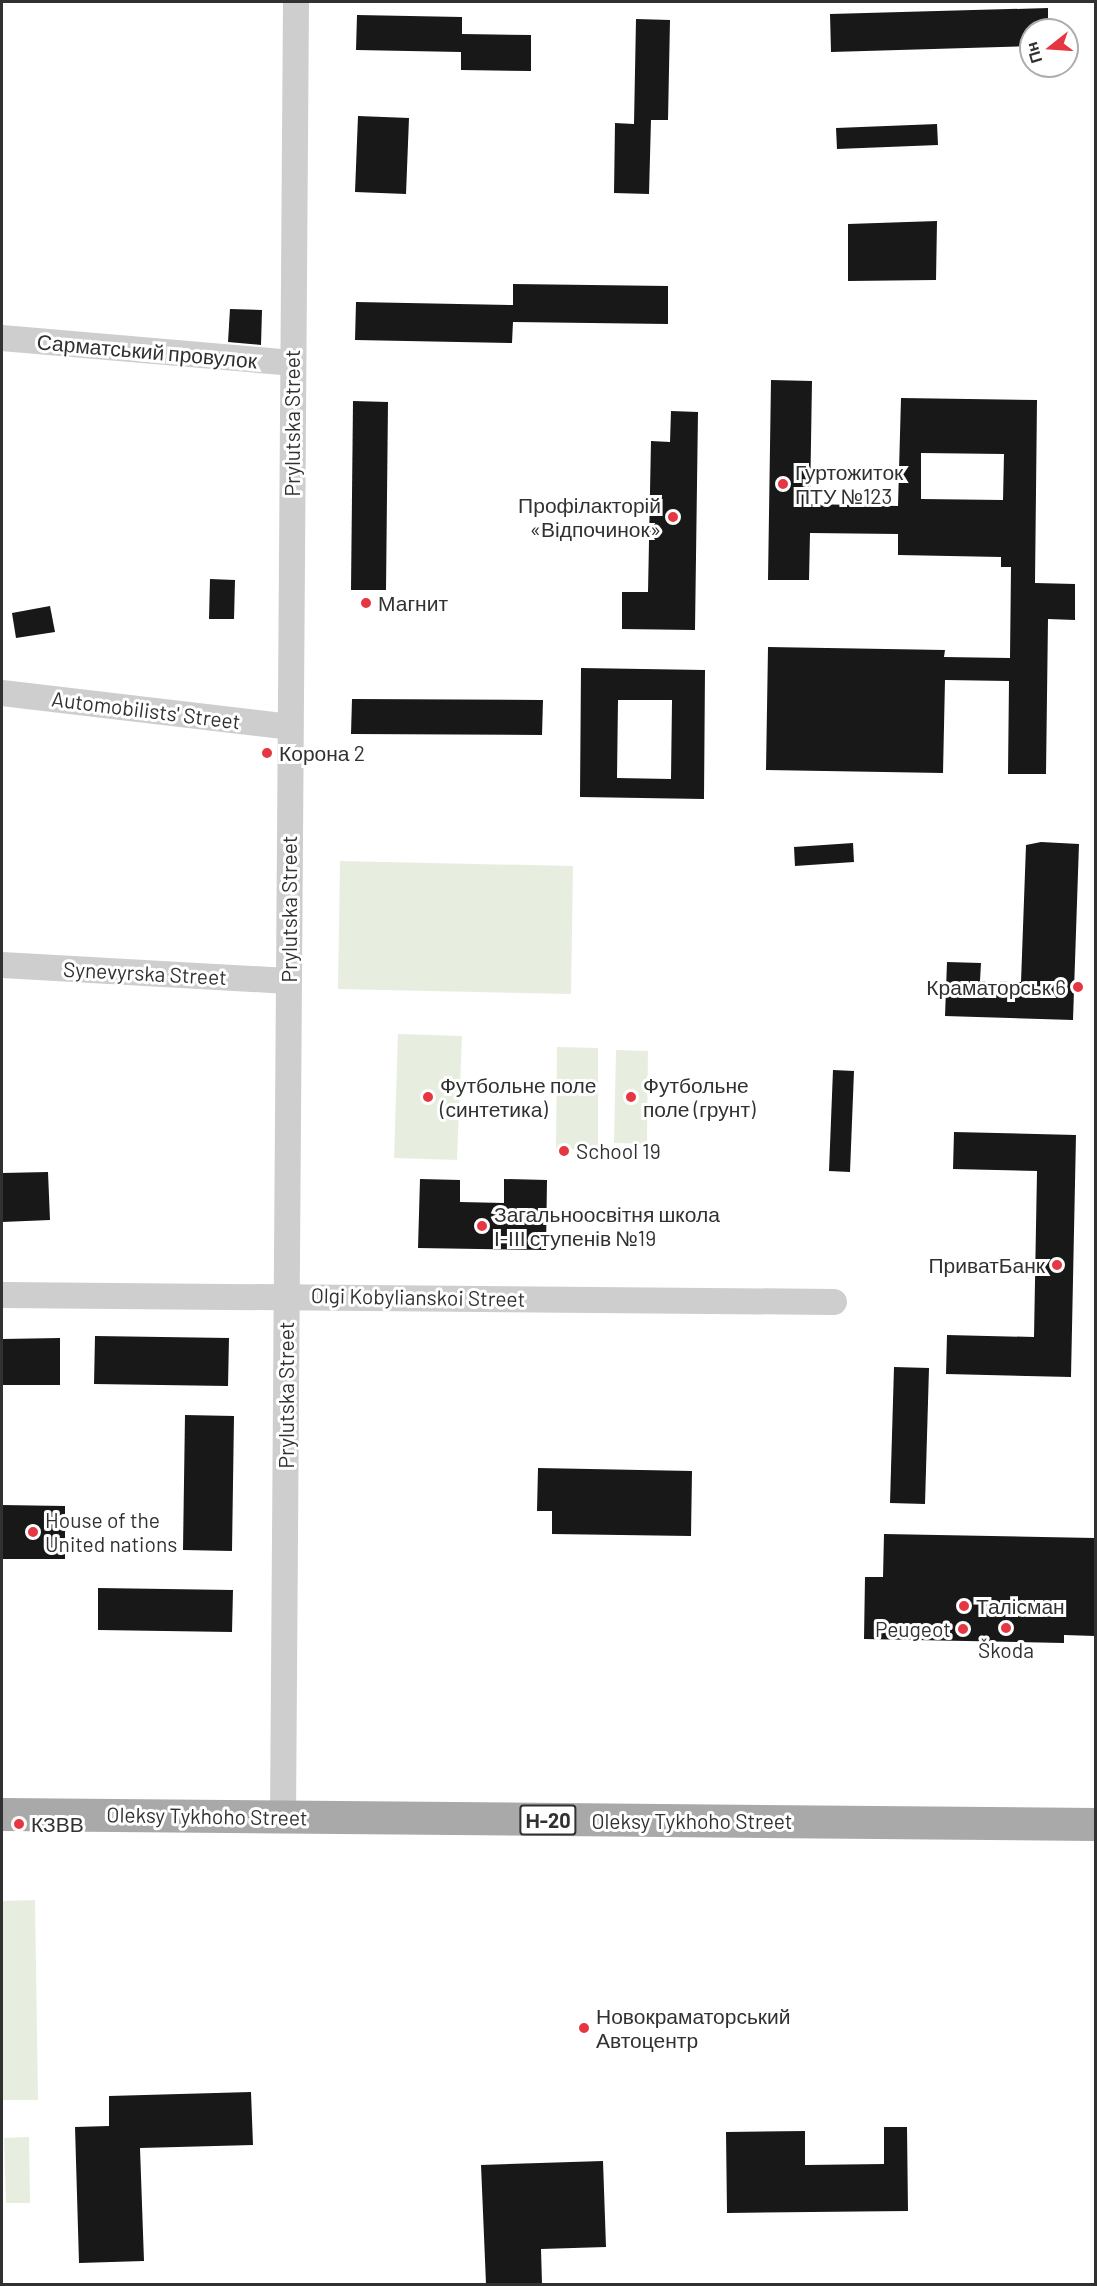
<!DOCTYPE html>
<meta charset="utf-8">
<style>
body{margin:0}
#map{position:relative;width:1097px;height:2286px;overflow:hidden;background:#fff;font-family:Barlow,sans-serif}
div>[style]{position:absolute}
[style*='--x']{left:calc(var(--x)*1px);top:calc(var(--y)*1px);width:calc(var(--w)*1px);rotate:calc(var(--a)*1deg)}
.green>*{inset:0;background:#e7eee0}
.building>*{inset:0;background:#181818}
.minor>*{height:26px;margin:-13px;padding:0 13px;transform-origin:13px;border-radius:13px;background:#cecece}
.major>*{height:33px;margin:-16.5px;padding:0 16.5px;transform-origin:16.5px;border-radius:16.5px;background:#a9a9a9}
.dots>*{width:16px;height:16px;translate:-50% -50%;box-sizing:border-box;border:3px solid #fff;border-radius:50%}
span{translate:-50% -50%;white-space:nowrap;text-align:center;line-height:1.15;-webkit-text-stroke:6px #fff;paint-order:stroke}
.shield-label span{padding:2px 4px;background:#fff;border:2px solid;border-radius:4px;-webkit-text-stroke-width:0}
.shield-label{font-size:20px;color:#313131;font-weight:700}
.street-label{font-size:21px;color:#313131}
.poi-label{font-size:21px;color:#313131}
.left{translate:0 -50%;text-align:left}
.right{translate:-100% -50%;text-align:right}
.frame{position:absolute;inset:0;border:3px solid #313131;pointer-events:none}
.north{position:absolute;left:1019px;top:18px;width:60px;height:60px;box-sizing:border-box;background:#fff;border:2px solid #adadad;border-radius:50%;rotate:253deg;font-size:16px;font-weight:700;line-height:24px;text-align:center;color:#313131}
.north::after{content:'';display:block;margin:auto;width:21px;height:27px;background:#e53642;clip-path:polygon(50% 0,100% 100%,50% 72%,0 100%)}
</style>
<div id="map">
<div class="green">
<i style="clip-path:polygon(340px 861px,573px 866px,571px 994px,338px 989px)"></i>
<i style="clip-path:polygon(398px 1034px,462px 1036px,457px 1160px,394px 1158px)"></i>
<i style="clip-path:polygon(557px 1047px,598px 1048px,598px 1150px,556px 1149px)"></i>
<i style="clip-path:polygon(616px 1050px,648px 1051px,647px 1144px,614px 1143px)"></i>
<i style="clip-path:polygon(35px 1900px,38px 2100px,2px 2100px,2px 1901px)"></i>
<i style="clip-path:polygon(29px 2137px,30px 2203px,6px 2203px,4px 2138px)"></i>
</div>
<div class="building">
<i style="clip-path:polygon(1048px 8px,1048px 30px,1031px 30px,1031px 46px,831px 52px,830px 14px)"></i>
<i style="clip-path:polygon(357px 15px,462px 17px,462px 34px,531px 35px,531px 71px,461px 70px,461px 52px,356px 50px)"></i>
<i style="clip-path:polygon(636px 19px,670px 20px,668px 120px,651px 120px,649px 194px,614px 193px,615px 123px,634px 124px)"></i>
<i style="clip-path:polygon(358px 116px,409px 118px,406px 194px,355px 192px)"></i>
<i style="clip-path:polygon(937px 124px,938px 145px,837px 149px,836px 128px)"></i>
<i style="clip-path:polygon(937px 221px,936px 280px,848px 281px,848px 224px)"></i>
<i style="clip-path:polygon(513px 284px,668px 286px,668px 324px,513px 322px,512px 343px,355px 340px,356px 302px,513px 305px)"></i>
<i style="clip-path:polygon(230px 309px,262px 310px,261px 345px,228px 342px)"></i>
<i style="clip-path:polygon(evenodd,771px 380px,812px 381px,810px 504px,898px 506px,901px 398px,1037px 400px,1035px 583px,1075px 584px,1075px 620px,1048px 619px,1046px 774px,1008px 774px,1009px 681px,945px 680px,943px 773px,766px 770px,768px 647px,945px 650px,944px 657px,1010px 658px,1011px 567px,1001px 567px,1001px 557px,898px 555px,898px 534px,810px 533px,809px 580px,768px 580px,771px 380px,921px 453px,1004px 454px,1003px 500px,921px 499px,921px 453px)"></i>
<i style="clip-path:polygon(353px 401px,388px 402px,386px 590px,351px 590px)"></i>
<i style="clip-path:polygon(671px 411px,698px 412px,695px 630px,622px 629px,622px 592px,648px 592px,651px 441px,670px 442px)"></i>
<i style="clip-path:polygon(210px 579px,235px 580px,234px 619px,209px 619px)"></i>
<i style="clip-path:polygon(50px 606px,55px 632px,16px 638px,12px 613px)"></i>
<i style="clip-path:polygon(evenodd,581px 668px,705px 670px,704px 799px,580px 797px,581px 668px,618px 700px,672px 700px,671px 779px,617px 778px,618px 700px)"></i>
<i style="clip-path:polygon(352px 699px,543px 700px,542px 735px,351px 734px)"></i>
<i style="clip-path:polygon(1041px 842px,1079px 844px,1073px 1020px,945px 1016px,947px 962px,981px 963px,980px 981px,1021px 982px,1026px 845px)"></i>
<i style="clip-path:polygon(853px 843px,854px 862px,795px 866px,794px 847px)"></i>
<i style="clip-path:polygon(833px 1070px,854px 1071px,850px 1172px,829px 1171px)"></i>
<i style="clip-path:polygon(954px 1132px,1076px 1135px,1071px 1377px,946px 1374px,947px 1335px,1034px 1337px,1037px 1171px,953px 1169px)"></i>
<i style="clip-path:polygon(48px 1172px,50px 1220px,2px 1222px,2px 1173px)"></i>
<i style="clip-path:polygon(420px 1179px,460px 1180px,460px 1202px,504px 1203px,504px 1179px,547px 1180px,546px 1250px,418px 1248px)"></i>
<i style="clip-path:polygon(95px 1336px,229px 1338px,228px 1386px,94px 1384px)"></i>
<i style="clip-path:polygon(60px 1338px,60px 1385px,2px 1385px,2px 1339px)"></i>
<i style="clip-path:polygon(894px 1367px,929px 1368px,925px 1504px,890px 1503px)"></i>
<i style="clip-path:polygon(185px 1415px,234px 1416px,232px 1551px,183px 1550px)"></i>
<i style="clip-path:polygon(538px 1468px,692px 1471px,691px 1536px,552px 1534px,552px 1511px,537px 1511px)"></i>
<i style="clip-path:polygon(2px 1505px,65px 1506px,65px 1559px,2px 1559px)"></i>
<i style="clip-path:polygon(884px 1534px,1095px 1538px,1095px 1636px,1064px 1635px,1064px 1643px,864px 1639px,865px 1577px,883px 1577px)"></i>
<i style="clip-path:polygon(98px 1588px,233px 1590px,232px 1632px,98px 1630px)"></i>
<i style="clip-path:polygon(251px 2092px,253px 2145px,140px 2148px,144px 2261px,79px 2263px,75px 2127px,109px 2126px,109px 2096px)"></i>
<i style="clip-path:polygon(884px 2127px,907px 2127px,908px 2211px,727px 2213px,726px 2132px,805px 2131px,805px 2165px,884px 2164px)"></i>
<i style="clip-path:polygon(603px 2161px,606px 2247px,541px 2249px,542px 2284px,486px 2284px,481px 2165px)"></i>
</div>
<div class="minor">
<i style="--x:2;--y:338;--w:291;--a:4.9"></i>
<i style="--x:2;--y:693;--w:290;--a:6.7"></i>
<i style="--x:2;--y:965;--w:287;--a:3.2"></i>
<i style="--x:2;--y:1295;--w:832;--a:0.48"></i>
<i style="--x:283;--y:1817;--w:1815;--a:-89.59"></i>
</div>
<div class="major">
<i style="--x:2;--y:1814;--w:1094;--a:0.52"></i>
</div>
<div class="dots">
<i style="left:783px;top:484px;background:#e53642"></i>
<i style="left:673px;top:517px;background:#e53642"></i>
<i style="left:366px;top:603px;background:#e53642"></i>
<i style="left:267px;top:753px;background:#e53642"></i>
<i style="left:1078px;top:987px;background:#e53642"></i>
<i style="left:428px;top:1097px;background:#e53642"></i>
<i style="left:631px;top:1097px;background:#e53642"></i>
<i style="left:564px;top:1151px;background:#e53642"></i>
<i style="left:482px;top:1226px;background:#e53642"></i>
<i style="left:1057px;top:1265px;background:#e53642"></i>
<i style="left:33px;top:1532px;background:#e53642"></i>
<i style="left:964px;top:1606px;background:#e53642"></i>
<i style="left:1006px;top:1628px;background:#e53642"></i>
<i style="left:963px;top:1629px;background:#e53642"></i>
<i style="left:19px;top:1824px;background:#e53642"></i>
<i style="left:584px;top:2028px;background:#e53642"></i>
</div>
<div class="shield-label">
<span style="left:548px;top:1820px">Н-20</span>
</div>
<div class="street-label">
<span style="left:147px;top:351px;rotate:5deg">Сарматський провулок</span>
<span style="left:292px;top:423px;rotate:-90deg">Prylutska Street</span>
<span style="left:146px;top:710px;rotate:7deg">Automobilists' Street</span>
<span style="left:289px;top:909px;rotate:-90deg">Prylutska Street</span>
<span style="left:145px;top:973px;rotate:3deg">Synevyrska Street</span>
<span style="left:418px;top:1297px;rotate:1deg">Olgi Kobylianskoi Street</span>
<span style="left:286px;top:1395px;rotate:-90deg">Prylutska Street</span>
<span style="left:207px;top:1816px;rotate:1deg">Oleksy Tykhoho Street</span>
<span style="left:692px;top:1821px">Oleksy Tykhoho Street</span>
</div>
<div class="poi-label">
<span class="left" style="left:795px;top:484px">Гуртожиток<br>ПТУ №123</span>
<span class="right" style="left:661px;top:517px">Профілакторій<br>«Відпочинок»</span>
<span class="left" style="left:378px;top:603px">Магнит</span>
<span class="left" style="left:279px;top:753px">Корона 2</span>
<span class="right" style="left:1066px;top:987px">Краматорськ 6</span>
<span class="left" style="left:440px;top:1097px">Футбольне поле<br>(синтетика)</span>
<span class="left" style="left:643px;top:1097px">Футбольне<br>поле (грунт)</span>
<span class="left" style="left:576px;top:1151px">School 19</span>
<span class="left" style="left:494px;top:1226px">Загальноосвітня школа<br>І-ІІІ ступенів №19</span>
<span class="right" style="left:1045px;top:1265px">ПриватБанк</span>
<span class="left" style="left:45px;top:1532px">House of the<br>United nations</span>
<span class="left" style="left:976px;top:1606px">Талісман</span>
<span class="right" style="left:951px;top:1629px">Peugeot</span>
<span style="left:1006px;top:1650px">Škoda</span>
<span class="left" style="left:31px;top:1824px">КЗВВ</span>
<span class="left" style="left:596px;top:2028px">Новокраматорський<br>Автоцентр</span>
</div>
<div class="frame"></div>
<div class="north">Пн</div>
</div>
